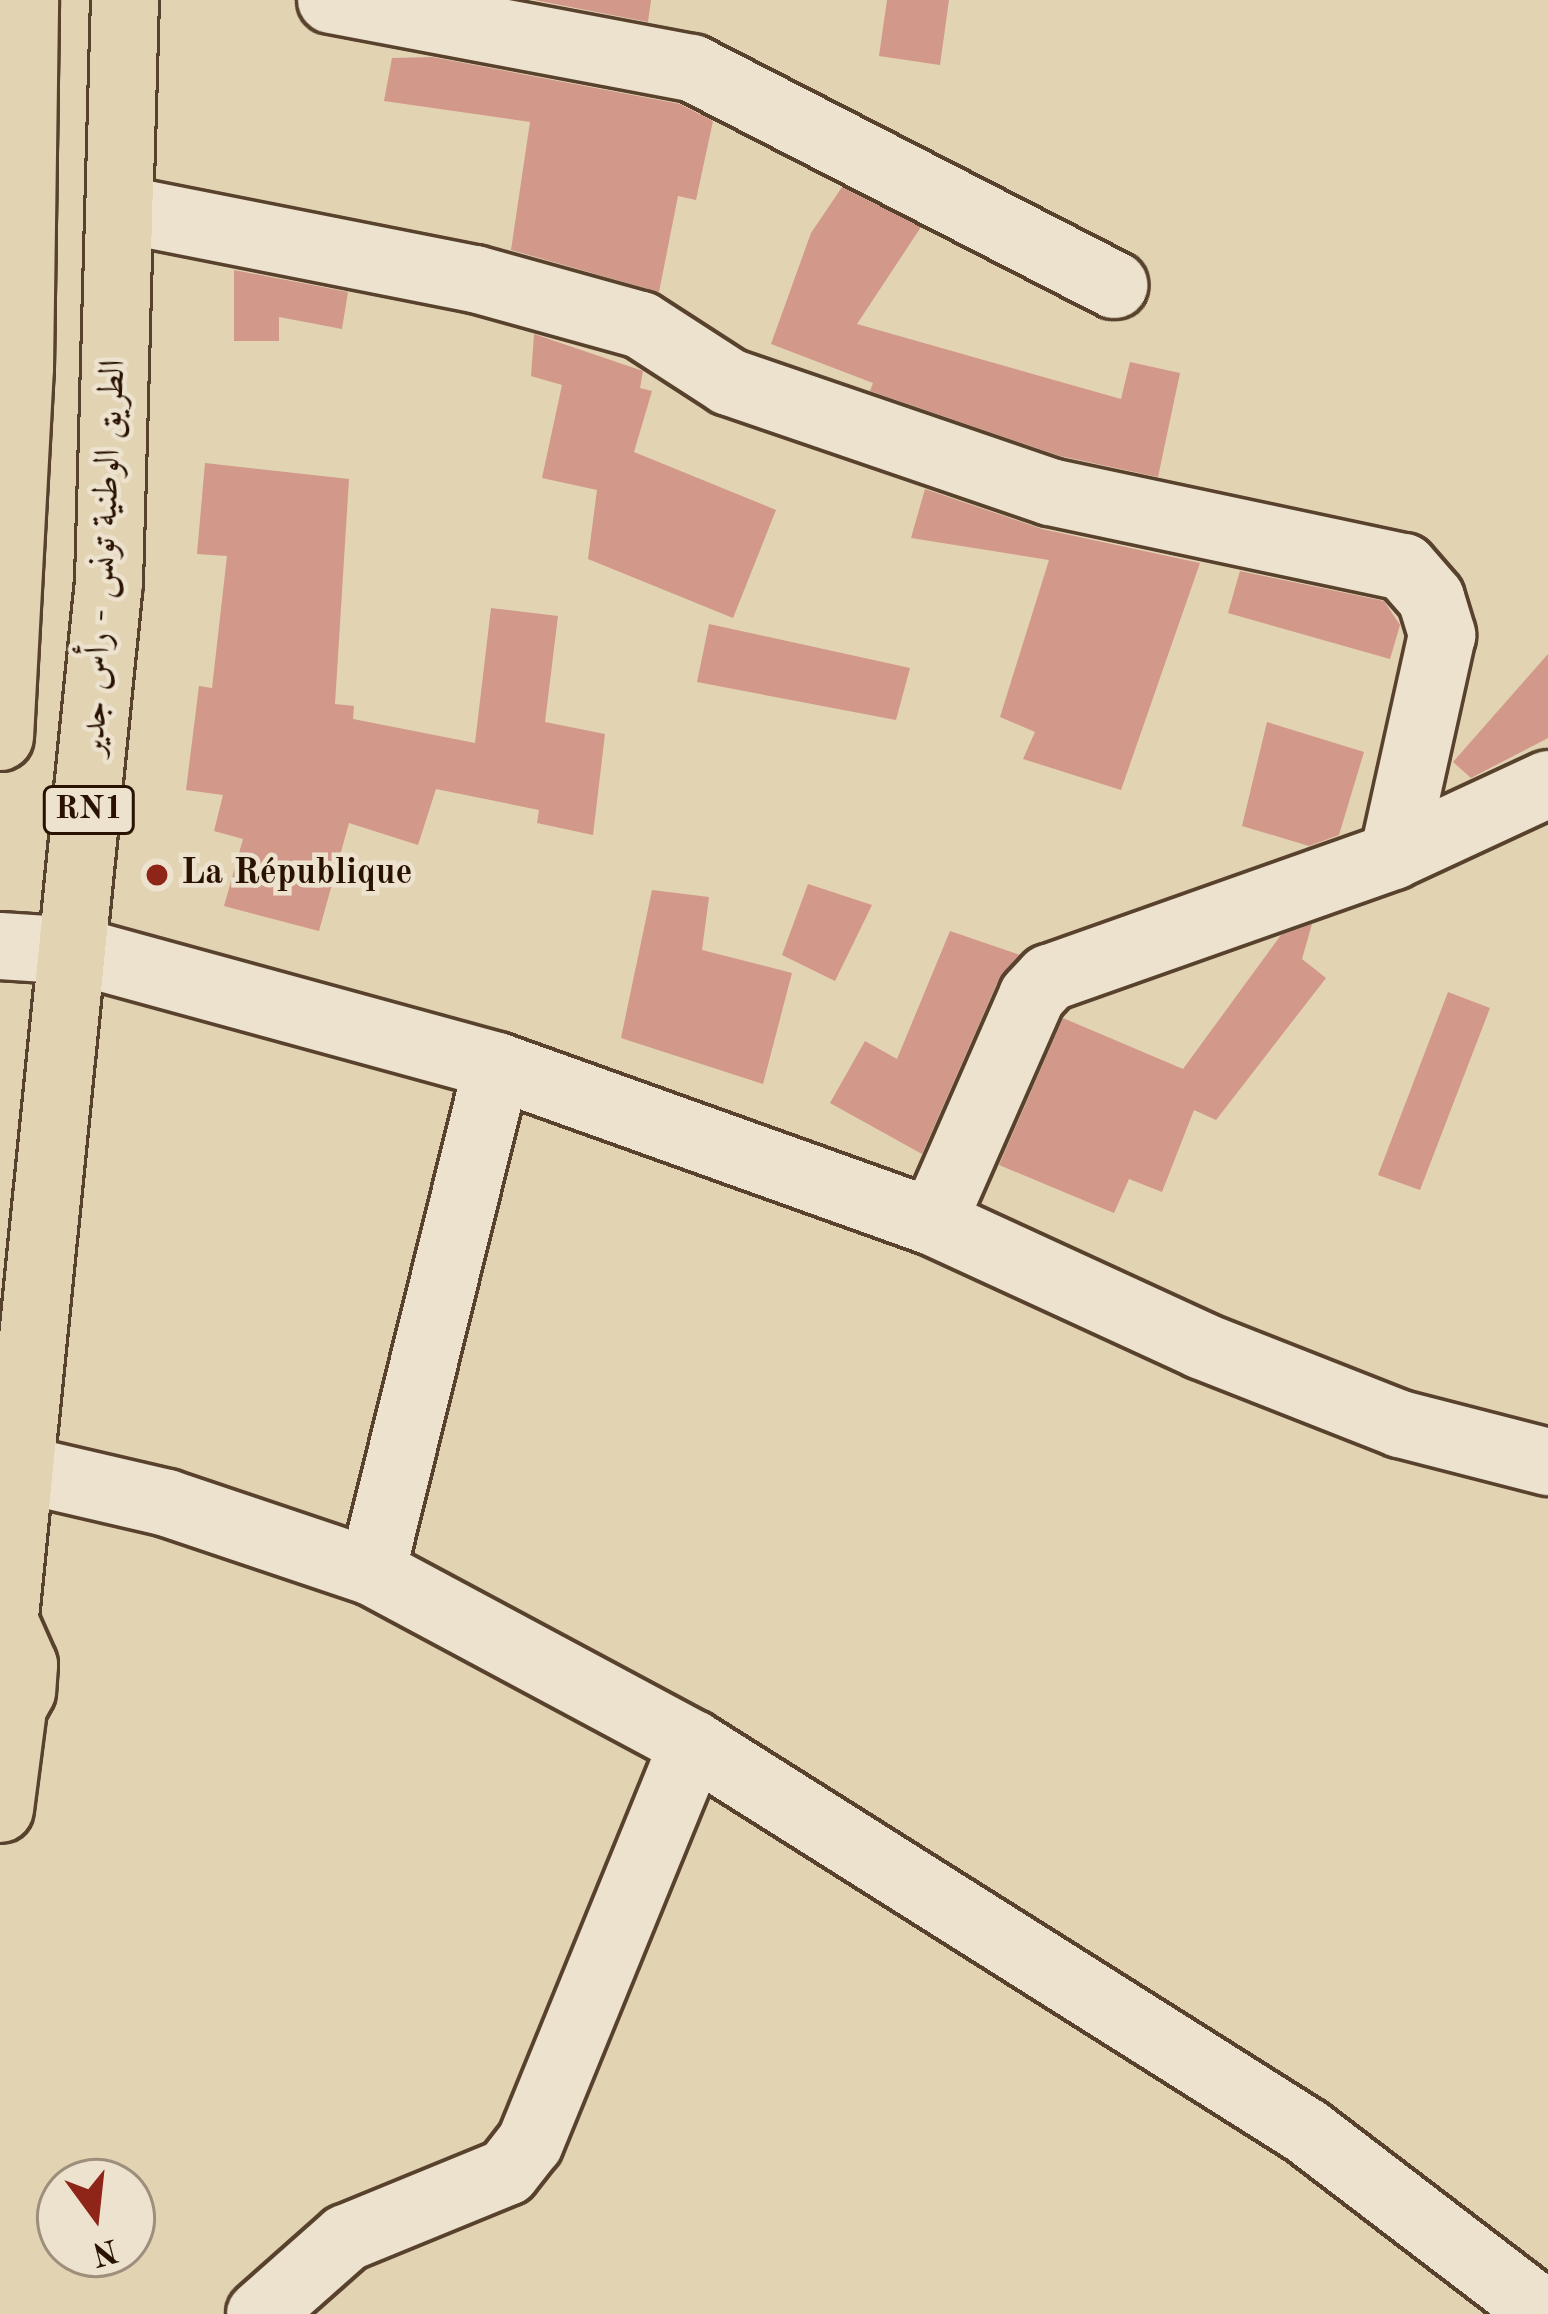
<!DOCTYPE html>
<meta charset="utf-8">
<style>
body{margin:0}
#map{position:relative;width:1548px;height:2314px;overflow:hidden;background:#e2d3b3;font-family:"Old Standard TT",Amiri,serif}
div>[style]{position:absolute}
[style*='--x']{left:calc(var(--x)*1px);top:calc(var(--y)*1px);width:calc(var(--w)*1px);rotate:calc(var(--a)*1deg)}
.building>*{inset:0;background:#d29889}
.roads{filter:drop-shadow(3px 0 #58422d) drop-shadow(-3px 0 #58422d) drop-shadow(0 3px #58422d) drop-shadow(0 -3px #58422d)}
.street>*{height:66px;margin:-33px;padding:0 33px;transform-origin:33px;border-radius:33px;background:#ece2ce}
.secondary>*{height:66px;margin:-33px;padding:0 33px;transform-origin:33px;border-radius:33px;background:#ece2ce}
.highway>*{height:66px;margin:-33px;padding:0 33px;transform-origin:33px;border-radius:33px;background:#e2d3b3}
.dots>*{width:33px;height:33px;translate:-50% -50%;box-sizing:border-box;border:6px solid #ece2ce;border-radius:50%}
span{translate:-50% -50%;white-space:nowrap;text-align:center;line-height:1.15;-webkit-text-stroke:9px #ece2ce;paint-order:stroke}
.shield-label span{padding:3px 9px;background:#ece2ce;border:3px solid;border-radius:9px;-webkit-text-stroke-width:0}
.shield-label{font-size:33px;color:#2a1200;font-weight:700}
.street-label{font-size:36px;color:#2a1200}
.poi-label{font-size:36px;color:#2a1200;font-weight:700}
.left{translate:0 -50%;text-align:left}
.north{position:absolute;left:36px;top:2158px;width:120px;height:120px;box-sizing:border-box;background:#ece2ce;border:3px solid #9e8f7c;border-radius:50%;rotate:165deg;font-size:33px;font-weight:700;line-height:48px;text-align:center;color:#2a1200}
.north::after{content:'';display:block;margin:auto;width:42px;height:54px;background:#8f2418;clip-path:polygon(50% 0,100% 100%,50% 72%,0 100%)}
</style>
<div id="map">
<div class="building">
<i style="clip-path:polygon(534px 0,651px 0,648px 22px)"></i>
<i style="clip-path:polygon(887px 0,949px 0,940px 65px,879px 56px)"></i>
<i style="clip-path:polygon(432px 57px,680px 104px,713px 121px,696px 200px,678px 196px,659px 292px,511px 250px,530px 122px,384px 101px,392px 58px)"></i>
<i style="clip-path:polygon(842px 187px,921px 227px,857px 324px,1121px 399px,1130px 362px,1180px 373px,1158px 477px,1060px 456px,870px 391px,873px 383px,771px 344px,811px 233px)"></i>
<i style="clip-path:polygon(234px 270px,348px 292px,342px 329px,279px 317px,279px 341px,234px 341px)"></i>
<i style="clip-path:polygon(534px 334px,643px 371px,640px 388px,652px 391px,634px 452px,776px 510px,733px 618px,588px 559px,597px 490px,542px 478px,562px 385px,531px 376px)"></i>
<i style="clip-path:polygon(205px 463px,349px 479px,335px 704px,354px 706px,353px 719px,475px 743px,491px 608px,558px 616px,545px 722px,605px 734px,593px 835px,537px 823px,539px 810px,436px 789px,418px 845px,349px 823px,319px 931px,224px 906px,243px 839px,214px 831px,223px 795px,186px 790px,199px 686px,212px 688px,227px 556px,197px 554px)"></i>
<i style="clip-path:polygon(925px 489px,1042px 529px,1200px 563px,1121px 790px,1023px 759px,1035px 732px,1000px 717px,1049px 560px,911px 538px)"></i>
<i style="clip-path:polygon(1240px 571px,1384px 601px,1400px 625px,1390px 659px,1228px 613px)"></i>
<i style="clip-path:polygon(709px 624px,910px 668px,896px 720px,697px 682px)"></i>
<i style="clip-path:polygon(1548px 654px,1548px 738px,1471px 778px,1453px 762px)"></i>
<i style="clip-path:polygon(1267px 722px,1364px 752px,1339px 835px,1309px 846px,1242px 826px)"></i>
<i style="clip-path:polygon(808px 884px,872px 905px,835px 981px,782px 955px)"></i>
<i style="clip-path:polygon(652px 890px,709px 897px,702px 950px,792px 973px,763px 1084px,621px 1038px)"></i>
<i style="clip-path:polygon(1312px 924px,1302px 959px,1326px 978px,1216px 1120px,1194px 1110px,1162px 1192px,1129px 1179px,1114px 1213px,999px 1165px,1063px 1018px,1183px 1069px,1281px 935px)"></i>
<i style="clip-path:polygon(950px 931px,1020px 955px,998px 981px,922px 1154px,830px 1103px,865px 1041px,897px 1059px)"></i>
<i style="clip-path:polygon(1448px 992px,1490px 1008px,1420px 1190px,1378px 1175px)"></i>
</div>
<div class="roads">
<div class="street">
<i style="--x:331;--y:0;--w:367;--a:10.7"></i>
<i style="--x:692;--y:68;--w:475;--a:27.2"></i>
<i style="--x:126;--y:210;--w:356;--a:11.2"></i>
<i style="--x:475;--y:279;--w:172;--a:15.5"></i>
<i style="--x:641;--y:325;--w:105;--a:32.9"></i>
<i style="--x:729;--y:382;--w:339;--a:18.9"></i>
<i style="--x:1050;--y:492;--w:362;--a:12"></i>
<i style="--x:1404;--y:567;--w:41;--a:48.9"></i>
<i style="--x:1431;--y:598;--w:39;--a:73"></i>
<i style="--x:1442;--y:635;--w:226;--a:102.5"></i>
<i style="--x:933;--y:1222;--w:247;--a:-66.3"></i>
<i style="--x:1032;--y:996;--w:25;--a:-47"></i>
<i style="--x:1049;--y:978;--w:365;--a:-19.5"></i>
<i style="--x:1393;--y:856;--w:171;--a:-24.9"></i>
<i style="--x:17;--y:1468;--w:154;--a:13.1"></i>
<i style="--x:167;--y:1503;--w:216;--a:18.6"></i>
<i style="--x:372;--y:1572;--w:364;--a:28.2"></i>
<i style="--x:693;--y:1744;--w:725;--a:32.27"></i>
<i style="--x:1306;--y:2131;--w:301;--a:37.4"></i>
<i style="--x:372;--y:1572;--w:521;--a:-76.12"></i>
<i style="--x:260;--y:2314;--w:115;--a:-41.5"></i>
<i style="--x:346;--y:2238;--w:174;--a:-22.3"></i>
<i style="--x:507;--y:2172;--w:37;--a:-52"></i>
<i style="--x:530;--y:2143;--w:431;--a:-67.8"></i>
</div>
<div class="secondary">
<i style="--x:0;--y:946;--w:77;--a:3.7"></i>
<i style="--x:77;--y:951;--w:435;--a:15.3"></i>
<i style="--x:497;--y:1066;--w:463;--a:19.7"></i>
<i style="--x:933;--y:1222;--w:296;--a:24.7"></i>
<i style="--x:1202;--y:1346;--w:213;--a:21.5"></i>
<i style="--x:1400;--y:1424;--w:153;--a:14.4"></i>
</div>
<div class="highway">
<i style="--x:0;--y:737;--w:370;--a:-86.9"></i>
<i style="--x:20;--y:368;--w:368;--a:-89.2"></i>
<i style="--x:0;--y:1611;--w:59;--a:66"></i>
<i style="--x:24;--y:1665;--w:26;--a:94"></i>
<i style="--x:22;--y:1691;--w:47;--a:118.2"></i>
<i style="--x:5;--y:1616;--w:1039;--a:-84.26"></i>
<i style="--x:109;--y:582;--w:582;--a:-88.43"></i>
<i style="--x:0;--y:1809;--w:94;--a:-82.6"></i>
</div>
</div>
<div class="dots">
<i style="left:157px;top:875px;background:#8f2418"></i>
</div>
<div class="shield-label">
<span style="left:89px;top:810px">RN1</span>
</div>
<div class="street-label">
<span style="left:105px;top:558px;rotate:-87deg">الطريق الوطنية تونس - رأس جدير</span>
</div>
<div class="poi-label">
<span class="left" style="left:181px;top:875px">La République</span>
</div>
<div class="north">N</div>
</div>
